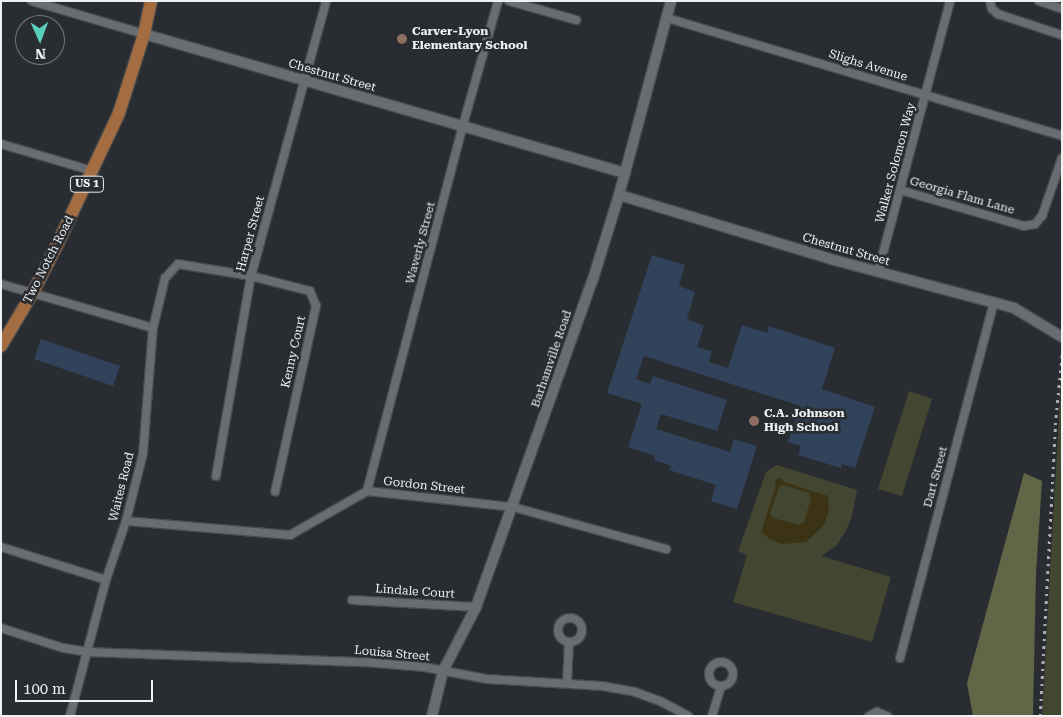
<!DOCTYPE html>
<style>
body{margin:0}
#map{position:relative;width:1063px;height:717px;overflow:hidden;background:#292c30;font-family:"Roboto Serif",serif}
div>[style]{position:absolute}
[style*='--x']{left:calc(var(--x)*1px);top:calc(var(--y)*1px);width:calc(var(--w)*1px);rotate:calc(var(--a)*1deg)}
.green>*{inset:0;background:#434631}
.forest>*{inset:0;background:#626647}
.sand>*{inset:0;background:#3b3313}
.building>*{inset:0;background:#31435b}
.roads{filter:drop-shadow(1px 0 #474a4c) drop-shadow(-1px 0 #474a4c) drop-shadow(0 1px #474a4c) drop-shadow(0 -1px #474a4c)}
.minor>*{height:8px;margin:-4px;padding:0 4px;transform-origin:4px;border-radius:4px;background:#696c71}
.minor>.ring{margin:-4px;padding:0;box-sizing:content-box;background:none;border:8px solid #696c71;border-radius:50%}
.tertiary>*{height:10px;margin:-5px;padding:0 5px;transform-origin:5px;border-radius:5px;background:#696c71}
.primary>*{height:12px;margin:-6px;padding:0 6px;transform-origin:6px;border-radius:6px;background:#a36c41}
.rail>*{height:2.5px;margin-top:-1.25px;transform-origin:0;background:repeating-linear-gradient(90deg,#acaeb1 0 2.5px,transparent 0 7.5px)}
.dots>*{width:14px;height:14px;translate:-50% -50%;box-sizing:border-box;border:2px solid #292c30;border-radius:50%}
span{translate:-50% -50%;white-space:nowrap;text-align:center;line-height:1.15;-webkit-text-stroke:5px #292c30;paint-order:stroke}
.shield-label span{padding:1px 4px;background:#292c30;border:1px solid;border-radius:4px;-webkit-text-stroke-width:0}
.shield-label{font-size:11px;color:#eef0f2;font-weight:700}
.poi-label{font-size:12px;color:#eef0f2;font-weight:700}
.left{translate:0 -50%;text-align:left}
.street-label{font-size:12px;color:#eef0f2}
.frame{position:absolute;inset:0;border:2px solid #eef0f2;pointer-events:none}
.north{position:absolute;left:15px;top:15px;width:50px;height:50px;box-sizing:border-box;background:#292c30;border:1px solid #787a7e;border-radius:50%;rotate:178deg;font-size:14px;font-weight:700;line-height:20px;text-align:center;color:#eef0f2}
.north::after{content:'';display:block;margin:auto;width:18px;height:22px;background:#5acebc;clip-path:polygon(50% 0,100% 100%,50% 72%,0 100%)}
.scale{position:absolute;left:15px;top:680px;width:138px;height:22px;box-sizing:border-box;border:2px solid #eef0f2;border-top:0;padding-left:6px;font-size:15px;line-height:18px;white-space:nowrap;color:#eef0f2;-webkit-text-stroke:4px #292c30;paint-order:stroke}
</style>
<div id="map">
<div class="green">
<i style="clip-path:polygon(1062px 363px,1062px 716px,1042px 716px)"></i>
<i style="clip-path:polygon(909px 391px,932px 399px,902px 496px,878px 489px)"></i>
<i style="clip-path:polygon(777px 465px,857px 490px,852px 516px,846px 531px,836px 546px,821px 556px,891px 577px,872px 642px,733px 602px,747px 555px,738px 551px,766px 472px)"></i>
</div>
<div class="forest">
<i style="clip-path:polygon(1024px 473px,1042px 481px,1036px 574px,1033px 716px,973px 716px,967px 683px)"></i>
</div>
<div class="sand">
<i style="clip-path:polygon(evenodd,778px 478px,782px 479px,784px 482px,828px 496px,829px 510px,824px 525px,806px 542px,782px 544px,771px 540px,761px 532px,776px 486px,775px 481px,778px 478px,783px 485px,809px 493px,811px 498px,804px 522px,799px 525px,773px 518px,770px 513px,779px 487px,783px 485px)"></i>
</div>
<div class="building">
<i style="clip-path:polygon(652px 255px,685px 265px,679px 286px,695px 292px,687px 319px,704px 326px,697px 347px,712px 351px,709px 362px,728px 368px,742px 325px,767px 333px,769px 326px,835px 348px,822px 389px,875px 407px,855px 468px,842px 464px,841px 468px,798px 455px,801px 446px,788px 442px,800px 406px,644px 356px,636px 379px,650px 384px,653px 376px,727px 400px,717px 431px,661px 414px,656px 429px,730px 452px,734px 439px,757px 446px,737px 509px,711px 501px,716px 485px,669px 470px,671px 466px,654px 460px,655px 456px,628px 447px,642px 404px,607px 393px)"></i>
<i style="clip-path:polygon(41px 339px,120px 366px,113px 386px,34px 359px)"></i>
</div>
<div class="roads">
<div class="minor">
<i style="--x:32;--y:1;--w:117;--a:16.4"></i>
<i style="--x:509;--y:1;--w:70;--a:15.8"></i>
<i style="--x:990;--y:1;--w:8;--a:76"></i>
<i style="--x:992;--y:9;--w:8;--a:40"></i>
<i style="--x:998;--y:14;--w:67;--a:18.2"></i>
<i style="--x:1039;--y:1;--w:24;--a:19"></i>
<i style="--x:667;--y:18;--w:412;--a:16.6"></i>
<i style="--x:1;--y:144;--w:96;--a:16.4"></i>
<i style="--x:900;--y:190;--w:129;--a:16.2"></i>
<i style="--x:1024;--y:226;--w:11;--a:-10"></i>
<i style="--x:1035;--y:224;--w:11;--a:-49"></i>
<i style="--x:1042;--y:216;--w:61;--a:-71"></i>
<i style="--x:878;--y:272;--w:280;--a:-75.1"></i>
<i style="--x:1;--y:284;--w:158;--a:16.1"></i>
<i style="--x:216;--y:476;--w:203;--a:-80.1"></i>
<i style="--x:251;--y:276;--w:285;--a:-74.7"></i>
<i style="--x:367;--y:491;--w:378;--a:-75.3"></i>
<i style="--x:463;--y:125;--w:129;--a:-74.2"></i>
<i style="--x:126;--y:521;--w:165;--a:4.9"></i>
<i style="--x:290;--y:535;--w:89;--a:-29.7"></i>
<i style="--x:367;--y:491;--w:147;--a:6.3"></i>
<i style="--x:513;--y:507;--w:159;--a:15.4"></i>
<i style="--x:1;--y:547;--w:110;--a:17.4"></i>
<i style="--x:352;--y:600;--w:124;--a:3.2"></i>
<i class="ring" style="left:558px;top:618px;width:16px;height:16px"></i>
<i style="--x:1;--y:628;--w:65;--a:17.9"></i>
<i style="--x:63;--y:648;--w:24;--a:9"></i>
<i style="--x:87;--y:652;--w:277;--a:2.1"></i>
<i style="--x:364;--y:662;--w:60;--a:4.8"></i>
<i style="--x:424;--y:667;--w:64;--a:10.8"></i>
<i style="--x:487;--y:679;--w:115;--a:3.5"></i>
<i style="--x:602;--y:686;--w:34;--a:10"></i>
<i style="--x:635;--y:692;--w:27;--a:20"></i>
<i style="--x:660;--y:701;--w:32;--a:28"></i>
<i style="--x:900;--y:658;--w:368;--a:-75.2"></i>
<i class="ring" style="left:709px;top:662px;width:16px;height:16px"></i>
<i style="--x:567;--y:683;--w:41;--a:-87.2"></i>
<i style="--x:70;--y:716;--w:141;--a:-75.2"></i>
<i style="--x:106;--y:580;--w:62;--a:-71.3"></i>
<i style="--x:126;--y:521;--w:69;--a:-75.8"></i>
<i style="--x:143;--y:454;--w:126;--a:-85.5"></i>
<i style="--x:153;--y:328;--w:51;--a:-76.5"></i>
<i style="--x:165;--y:278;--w:19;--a:-47"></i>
<i style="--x:178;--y:264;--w:74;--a:9.3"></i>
<i style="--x:251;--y:276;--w:61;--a:14.3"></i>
<i style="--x:310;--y:291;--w:16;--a:68"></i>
<i style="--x:316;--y:306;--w:190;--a:102.4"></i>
<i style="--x:712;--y:716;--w:30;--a:-73"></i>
<i style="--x:869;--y:716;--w:9;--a:-27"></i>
<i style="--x:877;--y:712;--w:11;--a:22"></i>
</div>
<div class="tertiary">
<i style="--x:144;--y:34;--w:501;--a:16.12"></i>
<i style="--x:619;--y:195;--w:225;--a:16.8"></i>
<i style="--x:834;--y:260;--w:186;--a:14.9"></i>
<i style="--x:1014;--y:308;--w:56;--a:31.1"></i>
<i style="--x:432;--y:716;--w:46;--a:-76.3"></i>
<i style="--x:443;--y:671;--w:72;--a:-62.7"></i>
<i style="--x:476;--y:607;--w:348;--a:-70.4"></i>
<i style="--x:593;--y:279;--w:88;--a:-72.8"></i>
<i style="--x:619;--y:195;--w:201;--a:-75"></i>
</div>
<div class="primary">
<i style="--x:1;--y:346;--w:63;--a:-59.3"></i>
<i style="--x:33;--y:292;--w:53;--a:-62.9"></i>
<i style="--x:57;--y:245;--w:146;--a:-64.8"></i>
<i style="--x:119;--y:113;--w:83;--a:-72.4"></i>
<i style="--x:144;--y:34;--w:34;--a:-78"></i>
</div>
</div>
<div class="rail">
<i style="--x:1040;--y:716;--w:291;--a:-87"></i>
<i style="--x:1055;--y:425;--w:72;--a:-84.4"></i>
</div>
<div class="dots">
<i style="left:402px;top:39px;background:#8d6e63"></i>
<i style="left:754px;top:421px;background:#8d6e63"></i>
</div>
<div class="shield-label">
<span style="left:87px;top:184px">US 1</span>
</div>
<div class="poi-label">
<span class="left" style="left:412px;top:39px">Carver-Lyon<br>Elementary School</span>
<span class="left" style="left:764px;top:421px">C.A. Johnson<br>High School</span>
</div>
<div class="street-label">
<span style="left:868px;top:66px;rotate:17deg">Slighs Avenue</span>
<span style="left:332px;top:76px;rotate:16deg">Chestnut Street</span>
<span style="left:896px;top:163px;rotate:-75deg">Walker Solomon Way</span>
<span style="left:962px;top:196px;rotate:16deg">Georgia Flam Lane</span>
<span style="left:251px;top:234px;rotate:-75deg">Harper Street</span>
<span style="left:421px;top:243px;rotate:-75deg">Waverly Street</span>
<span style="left:846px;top:250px;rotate:16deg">Chestnut Street</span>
<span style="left:49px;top:260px;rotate:-63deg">Two Notch Road</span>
<span style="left:294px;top:352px;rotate:-77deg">Kenny Court</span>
<span style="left:552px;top:359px;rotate:-71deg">Barhamville Road</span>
<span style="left:936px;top:477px;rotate:-75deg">Dart Street</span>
<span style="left:424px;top:486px;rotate:6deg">Gordon Street</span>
<span style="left:122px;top:487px;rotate:-76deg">Waites Road</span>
<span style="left:415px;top:592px;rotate:4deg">Lindale Court</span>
<span style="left:392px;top:654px;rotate:5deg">Louisa Street</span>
</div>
<div class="frame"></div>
<div class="north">N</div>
<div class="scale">100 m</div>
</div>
